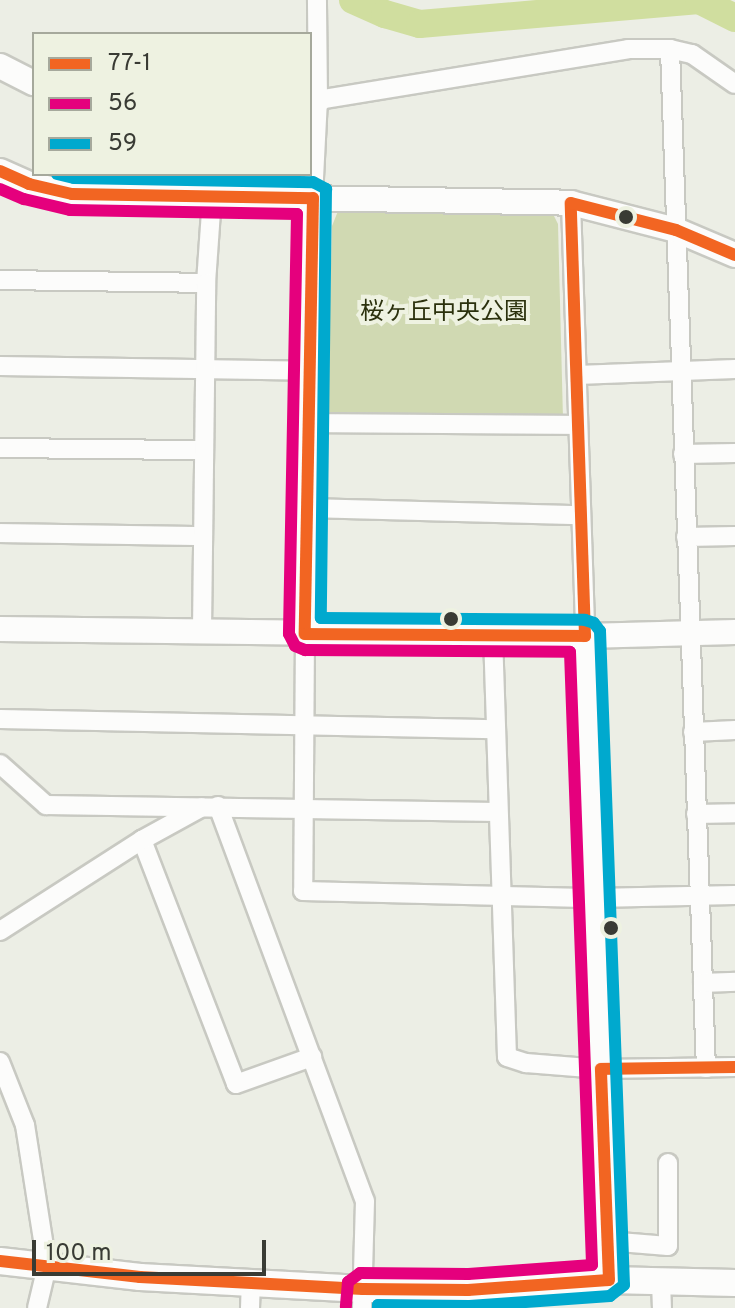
<!DOCTYPE html>
<meta charset="utf-8">
<style>
body{margin:0}
#map{position:relative;width:735px;height:1308px;overflow:hidden;background:#eceee5;font-family:Overpass,"Noto Sans JP",sans-serif}
div>[style]{position:absolute}
[style*='--x']{left:calc(var(--x)*1px);top:calc(var(--y)*1px);width:calc(var(--w)*1px);rotate:calc(var(--a)*1deg)}
.green>*{inset:0;background:#d0d9b2}
.river>*{height:28px;margin:-14px;padding:0 14px;transform-origin:14px;border-radius:14px;background:#d0de9f}
.roads{filter:drop-shadow(2px 0 #c8c9c2) drop-shadow(-2px 0 #c8c9c2) drop-shadow(0 2px #c8c9c2) drop-shadow(0 -2px #c8c9c2)}
.minor>*{height:18px;margin:-9px;padding:0 9px;transform-origin:9px;border-radius:9px;background:#fcfcfb}
.tertiary>*{height:24px;margin:-12px;padding:0 12px;transform-origin:12px;border-radius:12px;background:#fcfcfb}
.secondary>*{height:26px;margin:-13px;padding:0 13px;transform-origin:13px;border-radius:13px;background:#fcfcfb}
.bus-1>*{height:12px;margin:-6px;padding:0 6px;transform-origin:6px;border-radius:6px;background:#f26522}
.bus-2>*{height:12px;margin:-6px;padding:0 6px;transform-origin:6px;border-radius:6px;background:#e5007d}
.bus-3>*{height:12px;margin:-6px;padding:0 6px;transform-origin:6px;border-radius:6px;background:#00a9ce}
.dots>*{width:22px;height:22px;translate:-50% -50%;box-sizing:border-box;border:4px solid #eef2e1;border-radius:50%}
span{translate:-50% -50%;white-space:nowrap;text-align:center;line-height:1.15;-webkit-text-stroke:8px #eef2e1;paint-order:stroke}
.park-label{font-size:24px;color:#2b310d}
.legend{position:absolute;left:32px;top:32px;width:280px;height:144px;box-sizing:border-box;background:#eef2e1;border:2px solid #a6a99c;margin:0;padding:10px 14px;list-style:none;font-size:24px;color:#393b34}
.legend li{display:flex;align-items:center;gap:16px;height:40px}
.legend b{width:40px;border:2px solid #a6a99c}
.scale{position:absolute;left:32px;top:1240px;width:234px;height:36px;box-sizing:border-box;border:4px solid #393b34;border-top:0;padding-left:10px;font-size:24px;line-height:28px;white-space:nowrap;color:#393b34;-webkit-text-stroke:6px #eef2e1;paint-order:stroke}
</style>
<div id="map">
<div class="green">
<i style="clip-path:polygon(338px 211px,553px 214px,558px 224px,563px 419px,327px 416px,332px 226px)"></i>
</div>
<div class="river">
<i style="--x:353;--y:0;--w:35;--a:24"></i>
<i style="--x:385;--y:14;--w:36;--a:16"></i>
<i style="--x:420;--y:24;--w:280;--a:-4.9"></i>
<i style="--x:699;--y:0;--w:40;--a:26.6"></i>
</div>
<div class="roads">
<div class="minor">
<i style="--x:670;--y:49;--w:1020;--a:87.98"></i>
<i style="--x:318;--y:100;--w:314;--a:-9.3"></i>
<i style="--x:628;--y:49;--w:42;--a:0"></i>
<i style="--x:670;--y:49;--w:23;--a:13"></i>
<i style="--x:692;--y:54;--w:52;--a:34.9"></i>
<i style="--x:313;--y:198;--w:98;--a:-87.1"></i>
<i style="--x:318;--y:100;--w:100;--a:-90.6"></i>
<i style="--x:571;--y:203;--w:433;--a:88.1"></i>
<i style="--x:0;--y:280;--w:206;--a:0.8"></i>
<i style="--x:206;--y:283;--w:85;--a:-86"></i>
<i style="--x:0;--y:366;--w:310;--a:0.9"></i>
<i style="--x:577;--y:375;--w:158;--a:-2.2"></i>
<i style="--x:309;--y:423;--w:269;--a:0.4"></i>
<i style="--x:0;--y:448;--w:203;--a:0.6"></i>
<i style="--x:683;--y:454;--w:52;--a:-1.1"></i>
<i style="--x:307;--y:508;--w:274;--a:1.5"></i>
<i style="--x:0;--y:533;--w:202;--a:0.9"></i>
<i style="--x:686;--y:537;--w:49;--a:-1.2"></i>
<i style="--x:202;--y:630;--w:347;--a:-89.3"></i>
<i style="--x:305;--y:634;--w:257;--a:90.4"></i>
<i style="--x:303;--y:891;--w:292;--a:1.4"></i>
<i style="--x:595;--y:898;--w:140;--a:-1.2"></i>
<i style="--x:493;--y:635;--w:422;--a:88.1"></i>
<i style="--x:507;--y:1057;--w:20;--a:18"></i>
<i style="--x:526;--y:1063;--w:75;--a:4.6"></i>
<i style="--x:601;--y:1069;--w:134;--a:-0.9"></i>
<i style="--x:0;--y:719;--w:495;--a:1.2"></i>
<i style="--x:693;--y:732;--w:42;--a:-2.7"></i>
<i style="--x:0;--y:764;--w:62;--a:41.7"></i>
<i style="--x:46;--y:805;--w:451;--a:0.9"></i>
<i style="--x:218;--y:806;--w:421;--a:69.6"></i>
<i style="--x:365;--y:1201;--w:107;--a:91.6"></i>
<i style="--x:696;--y:814;--w:39;--a:-1"></i>
<i style="--x:142;--y:840;--w:261;--a:68.9"></i>
<i style="--x:236;--y:1084;--w:81;--a:-19.6"></i>
<i style="--x:0;--y:931;--w:169;--a:-32.7"></i>
<i style="--x:142;--y:840;--w:68;--a:-28.8"></i>
<i style="--x:703;--y:983;--w:32;--a:-2"></i>
<i style="--x:0;--y:1062;--w:68;--a:68.4"></i>
<i style="--x:25;--y:1125;--w:143;--a:81.1"></i>
<i style="--x:47;--y:1266;--w:43;--a:103.4"></i>
<i style="--x:607;--y:1241;--w:61;--a:4.7"></i>
<i style="--x:668;--y:1246;--w:83;--a:-90"></i>
<i style="--x:661;--y:1281;--w:27;--a:88"></i>
<i style="--x:250;--y:1308;--w:24;--a:-88"></i>
</div>
<div class="tertiary">
<i style="--x:0;--y:66;--w:38;--a:27"></i>
<i style="--x:310;--y:101;--w:8;--a:-7"></i>
<i style="--x:0;--y:171;--w:32;--a:24"></i>
<i style="--x:29;--y:184;--w:44;--a:13.1"></i>
<i style="--x:72;--y:194;--w:499;--a:1"></i>
<i style="--x:571;--y:203;--w:108;--a:14.4"></i>
<i style="--x:676;--y:230;--w:64;--a:23"></i>
<i style="--x:0;--y:629;--w:585;--a:0.69"></i>
<i style="--x:585;--y:636;--w:150;--a:-1.5"></i>
<i style="--x:305;--y:634;--w:436;--a:-88.9"></i>
<i style="--x:585;--y:636;--w:644;--a:87.87"></i>
</div>
<div class="secondary">
<i style="--x:0;--y:1261;--w:141;--a:6.5"></i>
<i style="--x:140;--y:1277;--w:223;--a:3.1"></i>
<i style="--x:363;--y:1289;--w:105;--a:0.5"></i>
<i style="--x:468;--y:1290;--w:141;--a:-4.1"></i>
<i style="--x:609;--y:1280;--w:126;--a:1.4"></i>
</div>
</div>
<div class="bus-1">
<i style="--x:0;--y:171;--w:32;--a:24"></i>
<i style="--x:29;--y:184;--w:44;--a:13.1"></i>
<i style="--x:72;--y:194;--w:241;--a:1"></i>
<i style="--x:313;--y:198;--w:436;--a:91.1"></i>
<i style="--x:305;--y:634;--w:280;--a:0.4"></i>
<i style="--x:585;--y:636;--w:433;--a:-91.9"></i>
<i style="--x:571;--y:203;--w:108;--a:14.4"></i>
<i style="--x:676;--y:230;--w:64;--a:23"></i>
<i style="--x:0;--y:1261;--w:141;--a:6.5"></i>
<i style="--x:140;--y:1277;--w:223;--a:3.1"></i>
<i style="--x:363;--y:1289;--w:105;--a:0.5"></i>
<i style="--x:468;--y:1290;--w:141;--a:-4.1"></i>
<i style="--x:609;--y:1280;--w:211;--a:-92.2"></i>
<i style="--x:601;--y:1069;--w:134;--a:-0.9"></i>
</div>
<div class="bus-2">
<i style="--x:0;--y:189;--w:26;--a:23"></i>
<i style="--x:24;--y:199;--w:47;--a:13.4"></i>
<i style="--x:70;--y:210;--w:227;--a:1"></i>
<i style="--x:297;--y:214;--w:420;--a:91.1"></i>
<i style="--x:289;--y:634;--w:13;--a:63"></i>
<i style="--x:295;--y:646;--w:11;--a:22"></i>
<i style="--x:305;--y:650;--w:265;--a:0.4"></i>
<i style="--x:570;--y:652;--w:613;--a:87.94"></i>
<i style="--x:592;--y:1265;--w:124;--a:175.8"></i>
<i style="--x:468;--y:1274;--w:108;--a:-179.5"></i>
<i style="--x:360;--y:1273;--w:15;--a:143"></i>
<i style="--x:348;--y:1282;--w:25;--a:95"></i>
</div>
<div class="bus-3">
<i style="--x:57;--y:174;--w:17;--a:13"></i>
<i style="--x:74;--y:178;--w:239;--a:1"></i>
<i style="--x:313;--y:182;--w:15;--a:28"></i>
<i style="--x:326;--y:189;--w:429;--a:90.7"></i>
<i style="--x:321;--y:618;--w:264;--a:0.4"></i>
<i style="--x:585;--y:620;--w:9;--a:18"></i>
<i style="--x:594;--y:623;--w:10;--a:53"></i>
<i style="--x:600;--y:631;--w:654;--a:87.9"></i>
<i style="--x:624;--y:1285;--w:18;--a:142"></i>
<i style="--x:610;--y:1296;--w:141;--a:175.9"></i>
<i style="--x:469;--y:1306;--w:91;--a:-179.4"></i>
<i style="--x:378;--y:1305;--w:3;--a:90"></i>
</div>
<div class="dots">
<i style="left:626px;top:217px;background:#393b34"></i>
<i style="left:451px;top:619px;background:#393b34"></i>
<i style="left:611px;top:928px;background:#393b34"></i>
</div>
<div class="park-label">
<span style="left:444px;top:314px">桜ヶ丘中央公園</span>
</div>
<ul class="legend">
<li><b style="height:10px;background:#f26522"></b>77-1</li>
<li><b style="height:10px;background:#e5007d"></b>56</li>
<li><b style="height:10px;background:#00a9ce"></b>59</li>
</ul>
<div class="scale">100 m</div>
</div>
